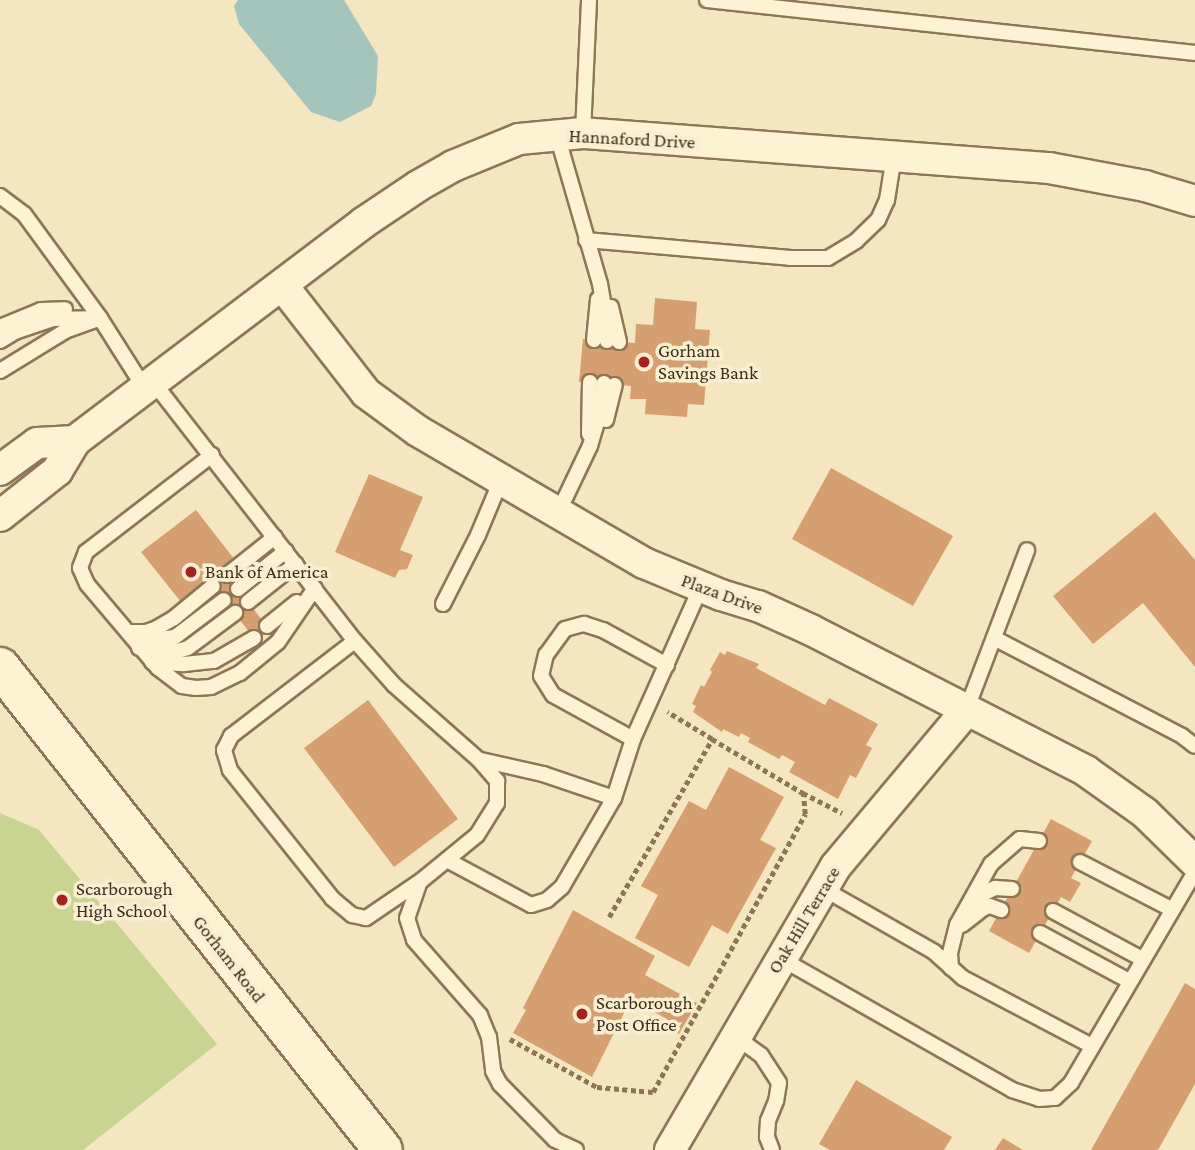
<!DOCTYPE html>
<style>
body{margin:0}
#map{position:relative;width:1195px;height:1150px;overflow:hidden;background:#f3e6c0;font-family:"Crimson Pro",serif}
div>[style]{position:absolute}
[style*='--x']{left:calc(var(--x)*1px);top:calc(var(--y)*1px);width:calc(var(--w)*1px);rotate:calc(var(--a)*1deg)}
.green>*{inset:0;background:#c9d392}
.water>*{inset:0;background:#a3c5bc}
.building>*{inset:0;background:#d69f71}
.path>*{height:4.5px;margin-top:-2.25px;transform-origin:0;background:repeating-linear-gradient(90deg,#8e7655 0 5px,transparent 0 8.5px)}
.roads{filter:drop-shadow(2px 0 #8e7655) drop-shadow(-2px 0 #8e7655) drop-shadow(0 2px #8e7655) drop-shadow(0 -2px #8e7655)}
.lane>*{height:14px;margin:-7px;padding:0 7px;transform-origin:7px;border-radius:7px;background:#fdf2d4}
.street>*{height:30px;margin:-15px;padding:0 15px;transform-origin:15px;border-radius:15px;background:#fdf2d4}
.secondary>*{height:38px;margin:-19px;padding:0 19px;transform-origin:19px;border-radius:19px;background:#fdf2d4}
.dots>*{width:19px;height:19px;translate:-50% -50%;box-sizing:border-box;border:4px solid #f9efd0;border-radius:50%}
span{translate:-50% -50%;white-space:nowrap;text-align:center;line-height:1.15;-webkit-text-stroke:7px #f9efd0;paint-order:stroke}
.street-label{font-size:19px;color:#3c2d1b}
.poi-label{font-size:19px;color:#3c2d1b}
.left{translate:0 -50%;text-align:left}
</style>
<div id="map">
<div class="green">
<i style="clip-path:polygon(0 813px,39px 830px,217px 1044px,83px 1150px,0 1150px)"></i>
</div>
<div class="water">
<i style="clip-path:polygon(238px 0,344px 0,378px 56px,376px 94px,371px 106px,340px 122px,311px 112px,239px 24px,234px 6px)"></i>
</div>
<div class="building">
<i style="clip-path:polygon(655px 298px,697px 302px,695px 329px,710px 330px,704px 405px,688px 404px,687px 417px,645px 414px,646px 399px,630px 399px,631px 386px,579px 382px,583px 339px,635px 343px,636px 324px,653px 325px)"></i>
<i style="clip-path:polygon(831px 468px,953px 536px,913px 606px,792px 539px)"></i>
<i style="clip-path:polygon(369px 474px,423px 497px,400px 550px,413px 555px,407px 569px,399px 570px,395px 578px,335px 552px)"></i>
<i style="clip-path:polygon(196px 510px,235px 560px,223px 569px,268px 628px,254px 638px,209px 581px,181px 602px,141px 552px)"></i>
<i style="clip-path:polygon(1155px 512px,1195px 560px,1195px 667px,1143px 603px,1093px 644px,1053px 596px)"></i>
<i style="clip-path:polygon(727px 651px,759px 664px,756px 668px,825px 705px,829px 698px,878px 724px,866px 745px,872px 748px,856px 778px,850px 775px,838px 799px,789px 772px,795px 762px,782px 755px,779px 759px,748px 742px,750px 738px,741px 733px,739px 737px,723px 729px,722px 732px,693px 712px,696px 706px,692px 704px,701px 685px,704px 687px,712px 672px,710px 670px,720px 652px,725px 655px)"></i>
<i style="clip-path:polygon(368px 700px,458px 819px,394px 867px,304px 748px)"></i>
<i style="clip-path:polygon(729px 767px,784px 797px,760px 840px,776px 848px,728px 934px,712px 925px,689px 967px,635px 938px,658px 895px,641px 886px,689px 801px,706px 810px)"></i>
<i style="clip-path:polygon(1051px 819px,1092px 841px,1071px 878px,1081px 883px,1070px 902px,1061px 897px,1029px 953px,989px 931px)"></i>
<i style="clip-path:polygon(573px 910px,655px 956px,645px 975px,697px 1003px,679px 1034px,663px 1026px,667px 1019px,631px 999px,592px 1077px,513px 1033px,526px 1010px,523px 1008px)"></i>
<i style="clip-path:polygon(1185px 983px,1195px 989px,1195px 1084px,1158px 1150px,1091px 1150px)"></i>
<i style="clip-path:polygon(856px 1080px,952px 1137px,944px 1150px,830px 1150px,819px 1144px)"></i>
<i style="clip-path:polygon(1003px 1138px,1023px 1150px,995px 1150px)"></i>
</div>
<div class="path">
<i style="--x:712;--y:739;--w:106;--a:30.7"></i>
<i style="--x:609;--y:917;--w:206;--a:-59.9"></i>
<i style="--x:712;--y:739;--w:52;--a:-149"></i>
<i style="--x:510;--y:1039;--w:99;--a:28.9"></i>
<i style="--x:597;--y:1087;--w:56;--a:5.1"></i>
<i style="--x:653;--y:1092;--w:317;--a:-61.3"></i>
<i style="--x:805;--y:814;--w:21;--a:-95"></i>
<i style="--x:803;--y:793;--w:44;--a:27.1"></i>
</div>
<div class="roads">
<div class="lane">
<i style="--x:707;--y:0;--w:491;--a:6.2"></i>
<i style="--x:583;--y:133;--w:133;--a:-87.4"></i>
<i style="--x:557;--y:135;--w:155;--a:73.9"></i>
<i style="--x:600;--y:284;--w:40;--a:80"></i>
<i style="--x:607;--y:323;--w:18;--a:90"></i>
<i style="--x:0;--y:196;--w:30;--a:37"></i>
<i style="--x:24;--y:214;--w:129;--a:53.8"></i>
<i style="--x:100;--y:318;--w:84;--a:57.6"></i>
<i style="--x:586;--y:240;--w:205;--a:5"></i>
<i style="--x:790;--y:258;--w:38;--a:0"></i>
<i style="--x:828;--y:258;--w:33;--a:-31"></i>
<i style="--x:856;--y:241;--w:30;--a:-44"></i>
<i style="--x:878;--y:220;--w:22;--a:-66"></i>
<i style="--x:887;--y:200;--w:45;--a:-81"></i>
<i style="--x:611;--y:307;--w:36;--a:77"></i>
<i style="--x:0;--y:327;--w:44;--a:-22.5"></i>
<i style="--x:41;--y:310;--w:24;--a:-2"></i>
<i style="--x:594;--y:340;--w:41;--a:-84.4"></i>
<i style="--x:0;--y:341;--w:17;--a:-31"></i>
<i style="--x:15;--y:332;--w:39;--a:-19"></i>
<i style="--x:52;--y:319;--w:39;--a:-1"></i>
<i style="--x:0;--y:371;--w:76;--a:-31.6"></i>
<i style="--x:65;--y:331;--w:37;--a:-20"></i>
<i style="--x:154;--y:383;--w:327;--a:52.1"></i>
<i style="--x:355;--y:641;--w:59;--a:48.4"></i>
<i style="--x:394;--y:685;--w:113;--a:41.4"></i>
<i style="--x:479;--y:760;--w:28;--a:49"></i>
<i style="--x:497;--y:781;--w:22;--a:90"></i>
<i style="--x:497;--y:803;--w:38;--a:122"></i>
<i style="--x:477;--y:835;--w:71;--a:140.7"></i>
<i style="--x:422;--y:880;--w:68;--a:145.8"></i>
<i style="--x:366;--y:918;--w:14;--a:-168"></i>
<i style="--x:352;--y:915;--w:26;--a:-140"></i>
<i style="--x:332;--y:898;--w:164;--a:-128.6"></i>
<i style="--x:230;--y:770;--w:21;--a:-107"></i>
<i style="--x:224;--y:750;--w:16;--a:-63"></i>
<i style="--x:231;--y:736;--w:156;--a:-37.5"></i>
<i style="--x:606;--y:420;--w:36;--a:-76"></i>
<i style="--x:589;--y:434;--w:52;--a:-88.9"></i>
<i style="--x:212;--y:455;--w:159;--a:142.4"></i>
<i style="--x:86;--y:552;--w:17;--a:111"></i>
<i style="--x:80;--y:568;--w:17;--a:66"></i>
<i style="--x:87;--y:584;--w:110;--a:49.8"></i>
<i style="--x:158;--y:668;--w:30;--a:37"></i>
<i style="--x:182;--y:686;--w:14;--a:8"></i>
<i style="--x:196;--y:688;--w:15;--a:-4"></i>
<i style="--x:211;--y:687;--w:32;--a:-26"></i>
<i style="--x:240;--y:673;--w:49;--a:-39.2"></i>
<i style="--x:278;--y:642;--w:65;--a:-55.6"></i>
<i style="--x:558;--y:513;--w:74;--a:-64.5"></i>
<i style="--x:590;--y:446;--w:43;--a:-73.7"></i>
<i style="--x:602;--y:405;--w:22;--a:-85"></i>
<i style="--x:227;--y:575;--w:61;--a:-38.4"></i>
<i style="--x:238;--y:589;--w:61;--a:-38.4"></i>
<i style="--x:248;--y:602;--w:61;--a:-38.4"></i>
<i style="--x:443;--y:604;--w:77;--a:-63.1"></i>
<i style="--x:478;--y:535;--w:60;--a:-67.3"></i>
<i style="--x:267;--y:626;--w:38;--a:-39"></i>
<i style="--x:129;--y:632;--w:17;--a:0"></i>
<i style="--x:146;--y:632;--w:9;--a:-18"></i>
<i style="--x:155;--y:629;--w:22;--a:-30"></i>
<i style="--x:174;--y:618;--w:50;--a:-39.4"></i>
<i style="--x:994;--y:638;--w:212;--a:27.5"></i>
<i style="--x:1182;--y:736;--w:16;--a:38"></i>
<i style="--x:145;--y:641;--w:30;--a:-8"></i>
<i style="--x:175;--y:637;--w:61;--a:-37.1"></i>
<i style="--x:139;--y:648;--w:39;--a:4"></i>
<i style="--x:178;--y:651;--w:10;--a:-17"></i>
<i style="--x:188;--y:648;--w:59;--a:-36.7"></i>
<i style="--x:152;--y:662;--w:32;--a:4"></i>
<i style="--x:184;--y:664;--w:30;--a:-6"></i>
<i style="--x:214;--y:661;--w:46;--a:-29.9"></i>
<i style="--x:966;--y:711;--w:172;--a:-69.2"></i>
<i style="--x:633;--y:739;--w:91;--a:-151.2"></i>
<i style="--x:553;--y:695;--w:22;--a:-122"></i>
<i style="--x:541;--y:676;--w:22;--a:-77"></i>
<i style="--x:546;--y:655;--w:32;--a:-54"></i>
<i style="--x:565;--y:629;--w:20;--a:-15"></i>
<i style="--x:584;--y:624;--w:20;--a:18"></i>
<i style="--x:603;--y:630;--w:73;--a:28.7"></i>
<i style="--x:481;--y:760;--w:64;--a:12.7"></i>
<i style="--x:543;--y:774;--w:75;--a:18.7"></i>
<i style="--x:447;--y:860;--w:95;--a:28.2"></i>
<i style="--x:531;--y:905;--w:17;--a:-17"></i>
<i style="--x:547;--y:900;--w:20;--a:-41"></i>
<i style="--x:562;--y:887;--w:103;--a:-59.7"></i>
<i style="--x:614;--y:798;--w:62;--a:-72.1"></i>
<i style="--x:633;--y:739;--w:167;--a:-65.9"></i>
<i style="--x:1080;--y:862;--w:102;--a:27.3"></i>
<i style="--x:419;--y:884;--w:36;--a:109"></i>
<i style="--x:407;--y:918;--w:23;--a:72"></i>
<i style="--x:414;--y:940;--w:100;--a:48.7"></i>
<i style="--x:480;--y:1015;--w:24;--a:68"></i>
<i style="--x:489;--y:1037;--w:34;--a:83"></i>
<i style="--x:493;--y:1071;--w:15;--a:62"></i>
<i style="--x:500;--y:1084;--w:78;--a:45.5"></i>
<i style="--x:555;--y:1140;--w:23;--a:25"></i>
<i style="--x:822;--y:888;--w:129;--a:29.7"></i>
<i style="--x:934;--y:952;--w:39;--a:42"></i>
<i style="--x:963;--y:978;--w:146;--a:27.8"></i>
<i style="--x:973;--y:899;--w:25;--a:-27"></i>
<i style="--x:995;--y:888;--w:17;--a:3"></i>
<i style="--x:1053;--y:911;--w:101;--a:28.3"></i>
<i style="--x:962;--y:925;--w:28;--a:-38"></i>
<i style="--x:984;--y:908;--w:6;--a:-18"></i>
<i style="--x:990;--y:906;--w:12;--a:20"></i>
<i style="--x:1040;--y:933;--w:101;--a:28.3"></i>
<i style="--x:780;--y:958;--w:267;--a:29.6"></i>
<i style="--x:1012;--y:1090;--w:28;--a:18"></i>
<i style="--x:1039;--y:1099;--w:16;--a:-4"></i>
<i style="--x:1055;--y:1098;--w:22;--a:-43"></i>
<i style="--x:1071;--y:1083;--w:245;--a:-59.6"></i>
<i style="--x:951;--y:968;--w:15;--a:-94"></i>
<i style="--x:950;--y:953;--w:29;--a:-76"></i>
<i style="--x:957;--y:925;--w:70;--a:-60.9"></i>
<i style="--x:991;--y:864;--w:38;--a:-41"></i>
<i style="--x:1020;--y:839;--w:19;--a:6"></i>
<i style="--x:736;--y:1037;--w:31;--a:36"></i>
<i style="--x:761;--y:1055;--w:33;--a:57"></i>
<i style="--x:779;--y:1083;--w:18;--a:99"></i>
<i style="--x:776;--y:1101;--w:22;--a:112"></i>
<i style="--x:768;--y:1121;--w:16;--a:94"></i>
<i style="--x:767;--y:1137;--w:14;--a:69"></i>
</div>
<div class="street">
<i style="--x:282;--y:285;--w:137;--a:52.1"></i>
<i style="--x:366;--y:393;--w:64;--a:36.2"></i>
<i style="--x:418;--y:431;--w:262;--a:30.3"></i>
<i style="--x:644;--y:563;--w:83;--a:22.6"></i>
<i style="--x:721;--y:595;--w:39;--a:17"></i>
<i style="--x:758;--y:606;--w:58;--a:24.4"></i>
<i style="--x:811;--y:630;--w:309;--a:27.1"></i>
<i style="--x:1086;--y:771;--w:72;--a:35.4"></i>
<i style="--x:1145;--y:813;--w:70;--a:44.4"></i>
<i style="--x:0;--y:470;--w:46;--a:-36.1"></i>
<i style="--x:37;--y:443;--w:38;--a:-3"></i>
<i style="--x:0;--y:516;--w:73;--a:-38.3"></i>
<i style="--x:57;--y:471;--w:35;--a:-59"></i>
<i style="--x:75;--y:441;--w:361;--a:-37.1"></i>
<i style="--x:363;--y:223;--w:66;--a:-33.9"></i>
<i style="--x:418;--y:186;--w:40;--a:-29.7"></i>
<i style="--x:453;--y:166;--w:71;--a:-22.2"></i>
<i style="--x:519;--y:139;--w:64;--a:-5.4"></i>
<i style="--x:583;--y:133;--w:467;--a:4.3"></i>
<i style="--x:1049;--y:168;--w:98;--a:10.6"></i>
<i style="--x:1145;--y:186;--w:52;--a:16.7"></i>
<i style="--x:670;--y:1150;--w:329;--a:-59.7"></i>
<i style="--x:836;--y:866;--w:202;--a:-50"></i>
</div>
<div class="secondary">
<i style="--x:0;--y:667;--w:616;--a:51.59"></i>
</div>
</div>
<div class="dots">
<i style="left:644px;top:362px;background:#a5221e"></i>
<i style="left:191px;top:572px;background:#a5221e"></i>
<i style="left:62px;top:900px;background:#a5221e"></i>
<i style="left:582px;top:1014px;background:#a5221e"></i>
</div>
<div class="street-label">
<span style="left:632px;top:139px;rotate:3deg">Hannaford Drive</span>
<span style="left:722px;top:594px;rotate:20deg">Plaza Drive</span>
<span style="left:804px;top:920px;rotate:-59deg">Oak Hill Terrace</span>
<span style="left:229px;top:959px;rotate:52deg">Gorham Road</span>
</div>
<div class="poi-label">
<span class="left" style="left:658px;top:362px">Gorham<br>Savings Bank</span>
<span class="left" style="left:205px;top:572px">Bank of America</span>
<span class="left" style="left:76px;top:900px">Scarborough<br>High School</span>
<span class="left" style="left:596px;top:1014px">Scarborough<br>Post Office</span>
</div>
</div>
